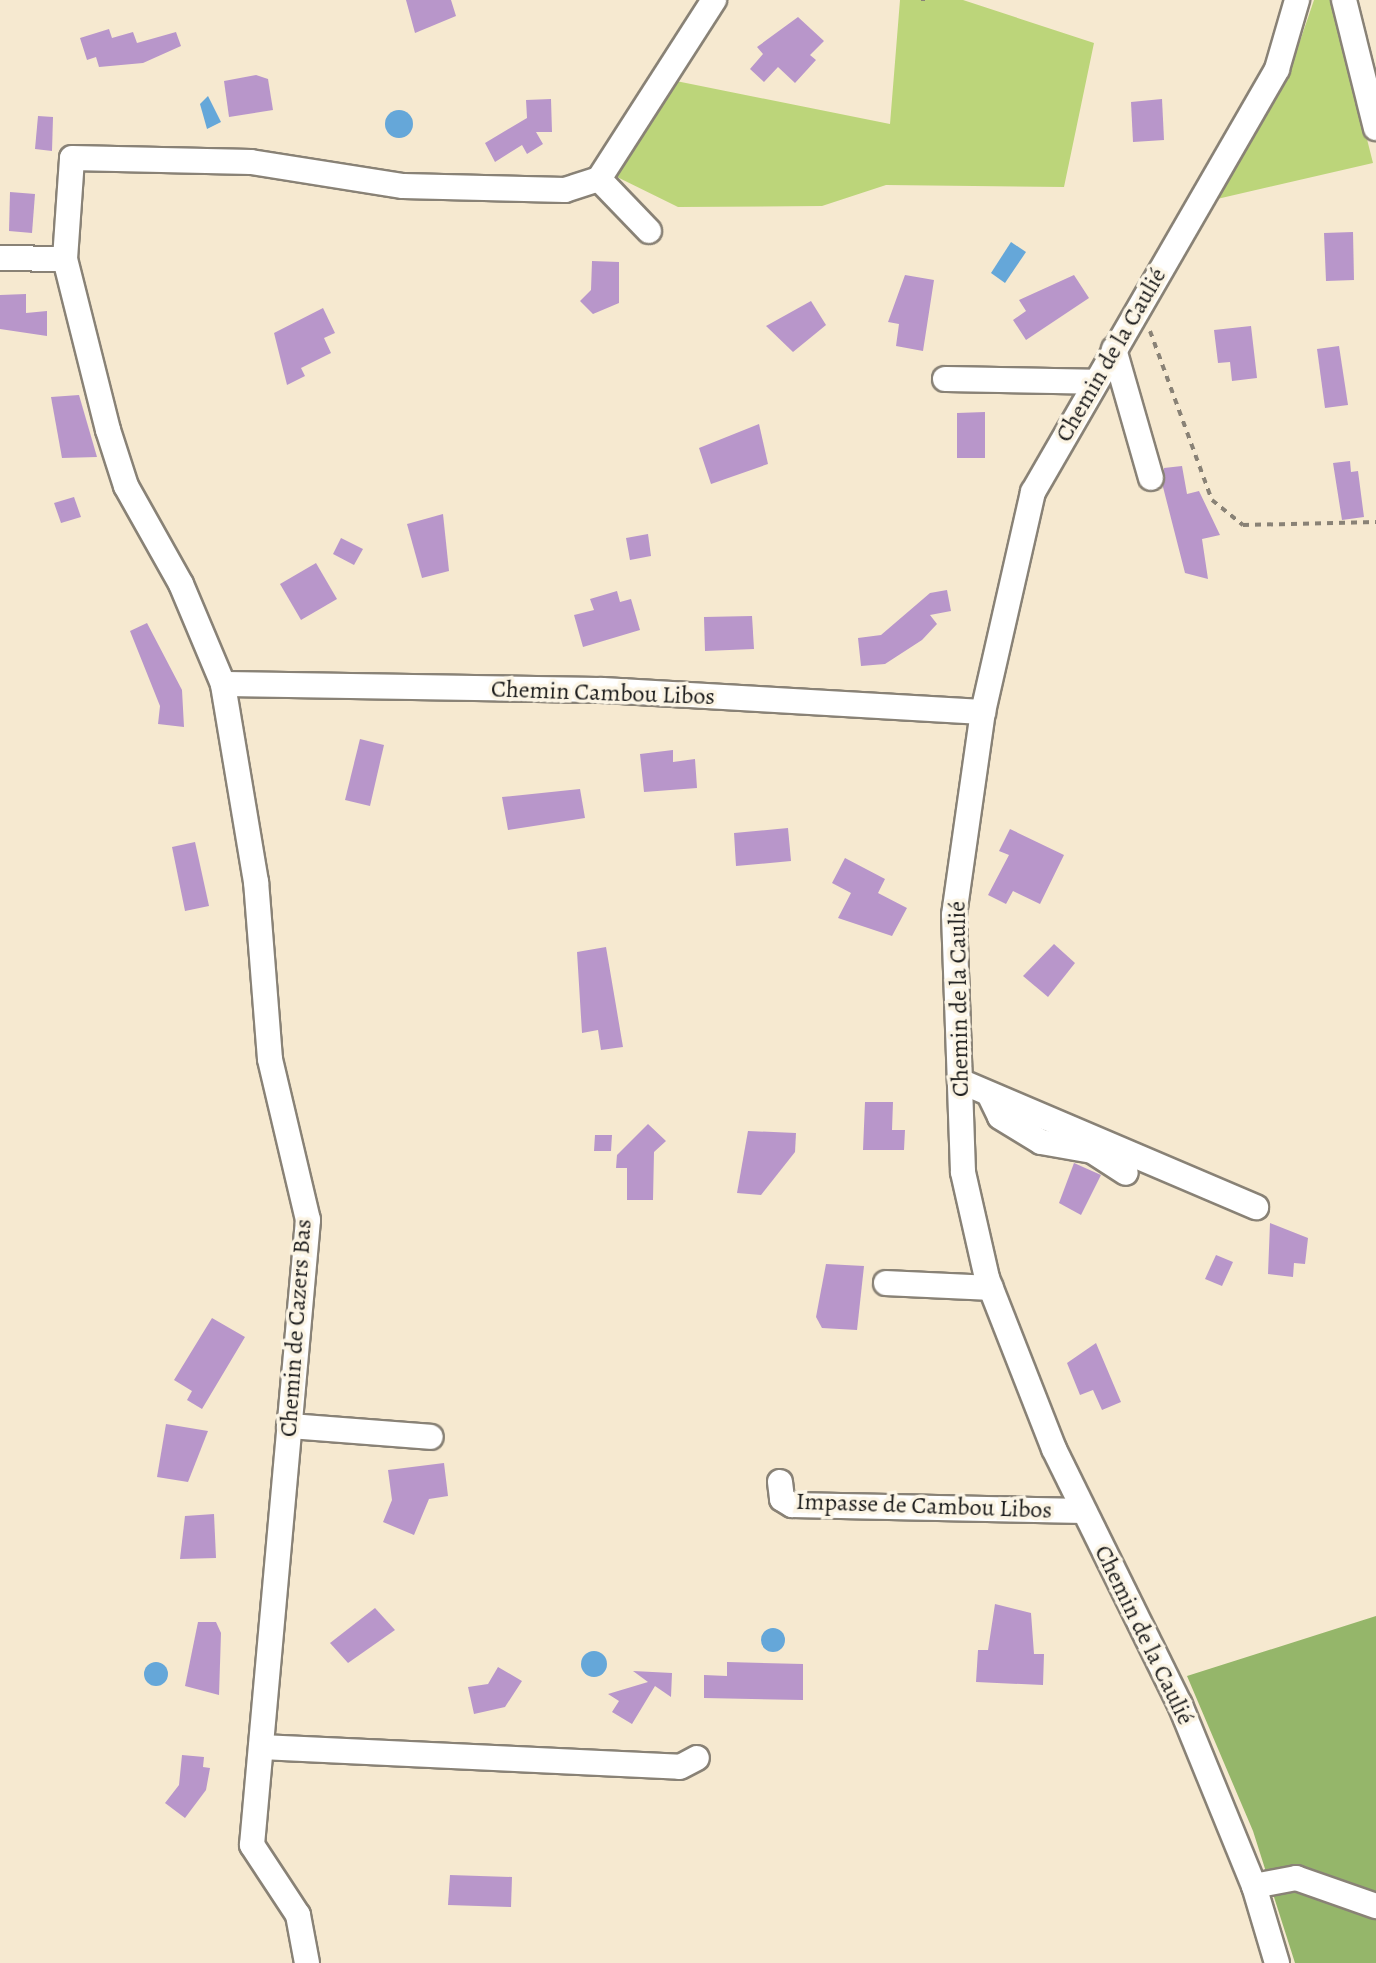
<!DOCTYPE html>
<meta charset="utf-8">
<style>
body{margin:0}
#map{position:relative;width:1376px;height:1963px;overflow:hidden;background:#f6e9d0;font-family:Alegreya,serif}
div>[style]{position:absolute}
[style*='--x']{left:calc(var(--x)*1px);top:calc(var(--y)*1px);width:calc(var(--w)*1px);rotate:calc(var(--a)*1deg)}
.green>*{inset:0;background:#bcd57a}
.forest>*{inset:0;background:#95b66a}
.water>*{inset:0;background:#65a7d9}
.round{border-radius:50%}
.building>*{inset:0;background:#b896ca}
.path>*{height:4px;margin-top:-2px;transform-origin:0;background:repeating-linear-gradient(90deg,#898276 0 6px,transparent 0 12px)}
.roads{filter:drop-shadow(2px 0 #898276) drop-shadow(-2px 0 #898276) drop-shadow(0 2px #898276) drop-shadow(0 -2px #898276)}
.minor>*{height:24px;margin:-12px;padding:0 12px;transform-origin:12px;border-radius:12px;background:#fff}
span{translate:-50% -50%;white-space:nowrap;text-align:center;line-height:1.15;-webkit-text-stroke:7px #fcf5e5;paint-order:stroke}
.street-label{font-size:24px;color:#1c1c1c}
</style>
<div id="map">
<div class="green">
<i style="clip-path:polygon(900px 0,963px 0,1094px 43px,1064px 187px,886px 185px,822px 206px,678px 207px,613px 175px,676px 81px,890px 124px)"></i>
<i style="clip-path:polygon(1314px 0,1332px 0,1373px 163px,1217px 199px,1286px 82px)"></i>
</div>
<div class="forest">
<i style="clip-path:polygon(1376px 1616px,1376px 1963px,1295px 1963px,1253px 1831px,1187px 1676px)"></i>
</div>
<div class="water">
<i style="clip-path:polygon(208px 96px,221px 122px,207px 129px,200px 104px)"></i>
<i class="round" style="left:385px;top:110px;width:28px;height:28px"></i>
<i style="clip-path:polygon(1011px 242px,1026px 252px,1005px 283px,991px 273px)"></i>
<i class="round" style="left:761px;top:1628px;width:24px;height:24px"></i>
<i class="round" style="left:581px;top:1651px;width:26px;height:26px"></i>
<i class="round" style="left:144px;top:1662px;width:24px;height:24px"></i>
</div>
<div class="building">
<i style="clip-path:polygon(406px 0,451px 0,456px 16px,415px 33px)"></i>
<i style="clip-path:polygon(798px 17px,824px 41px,810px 55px,816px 60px,795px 83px,778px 67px,764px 82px,750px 69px,763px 54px,757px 47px)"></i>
<i style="clip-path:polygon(109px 29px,112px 38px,133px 32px,137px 43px,176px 32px,181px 46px,143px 63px,99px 67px,96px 57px,87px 60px,80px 38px)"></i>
<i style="clip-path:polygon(256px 75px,268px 79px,273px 110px,229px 117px,224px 81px)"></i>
<i style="clip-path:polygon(551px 99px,552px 132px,536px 132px,543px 144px,527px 154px,522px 145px,495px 162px,485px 143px,527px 118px,526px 100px)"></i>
<i style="clip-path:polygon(1162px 99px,1164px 140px,1133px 142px,1131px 102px)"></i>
<i style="clip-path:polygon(38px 116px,53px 117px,52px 151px,35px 149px)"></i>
<i style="clip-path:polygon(10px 192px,35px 194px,32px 233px,9px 231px)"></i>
<i style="clip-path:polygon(1353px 232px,1354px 280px,1326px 281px,1324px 233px)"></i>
<i style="clip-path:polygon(592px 261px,619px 262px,619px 303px,593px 314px,580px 301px,591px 290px)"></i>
<i style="clip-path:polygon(905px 275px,934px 280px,923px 351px,896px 346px,899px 324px,888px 322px)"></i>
<i style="clip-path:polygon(1074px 275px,1089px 298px,1026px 340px,1013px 320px,1026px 311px,1019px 300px)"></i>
<i style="clip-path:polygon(26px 294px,26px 313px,47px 311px,47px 336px,0 329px,0 295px)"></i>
<i style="clip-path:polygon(811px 301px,826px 325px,793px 352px,766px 326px)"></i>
<i style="clip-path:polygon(323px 308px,335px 333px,324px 338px,331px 353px,301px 368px,305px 376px,287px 385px,274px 333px)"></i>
<i style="clip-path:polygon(1251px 326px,1257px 378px,1232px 381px,1230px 362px,1218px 363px,1214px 330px)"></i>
<i style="clip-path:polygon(1339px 346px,1348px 405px,1325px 408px,1317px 349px)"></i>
<i style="clip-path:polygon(79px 395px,97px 457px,62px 458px,51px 397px)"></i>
<i style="clip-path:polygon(985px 412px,985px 458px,957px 458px,957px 413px)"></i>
<i style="clip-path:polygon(759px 424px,768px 464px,711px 484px,699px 448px)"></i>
<i style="clip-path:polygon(1350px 461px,1351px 472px,1358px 471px,1364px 517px,1342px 520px,1333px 463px)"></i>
<i style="clip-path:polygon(1182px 466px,1187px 494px,1199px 491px,1220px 535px,1202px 539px,1208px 579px,1185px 573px,1163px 487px,1164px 468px)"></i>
<i style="clip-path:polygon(74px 497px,81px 517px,61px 523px,54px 503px)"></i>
<i style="clip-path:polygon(443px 514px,449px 571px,422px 578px,407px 524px)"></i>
<i style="clip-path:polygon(648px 534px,651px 556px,630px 560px,626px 538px)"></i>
<i style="clip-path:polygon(341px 538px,363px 549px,354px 565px,333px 554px)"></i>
<i style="clip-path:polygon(316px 563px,337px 599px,301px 620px,280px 584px)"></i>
<i style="clip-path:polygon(947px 590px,951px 611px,930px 615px,937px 624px,922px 640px,885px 664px,861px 666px,858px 638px,881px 635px,930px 593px)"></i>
<i style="clip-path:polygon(617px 591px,620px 602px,631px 599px,640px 630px,583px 647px,574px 615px,594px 610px,590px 599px)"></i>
<i style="clip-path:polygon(752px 616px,754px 649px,705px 651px,704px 617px)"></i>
<i style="clip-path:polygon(147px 623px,182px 690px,184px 727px,158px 724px,160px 706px,130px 631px)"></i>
<i style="clip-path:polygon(360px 739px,384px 745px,370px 806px,345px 800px)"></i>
<i style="clip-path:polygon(673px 750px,673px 762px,695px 759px,697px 788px,644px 792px,640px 754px)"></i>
<i style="clip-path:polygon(580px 789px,585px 818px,508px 830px,502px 797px)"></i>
<i style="clip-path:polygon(788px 828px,791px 861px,736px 866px,734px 833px)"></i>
<i style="clip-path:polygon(1010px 829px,1064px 855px,1040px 904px,1013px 891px,1006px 904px,988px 895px,1009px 855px,999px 851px)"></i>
<i style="clip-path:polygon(195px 842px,209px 906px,185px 911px,172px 847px)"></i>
<i style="clip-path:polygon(845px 858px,885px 879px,878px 893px,907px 908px,892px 936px,838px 918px,851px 893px,832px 883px)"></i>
<i style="clip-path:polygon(1054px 944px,1075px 963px,1048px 997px,1023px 976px)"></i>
<i style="clip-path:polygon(606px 947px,623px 1047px,601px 1050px,598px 1030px,582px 1033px,577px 952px)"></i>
<i style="clip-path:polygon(865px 1102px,893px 1102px,892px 1130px,905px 1130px,904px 1150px,863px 1150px)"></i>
<i style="clip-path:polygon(648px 1124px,666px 1141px,654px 1152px,653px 1200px,627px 1200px,627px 1168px,616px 1168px,617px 1155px)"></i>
<i style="clip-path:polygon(748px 1131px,796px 1133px,795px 1152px,761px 1195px,737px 1193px)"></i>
<i style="clip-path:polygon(595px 1135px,612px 1135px,611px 1151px,594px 1151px)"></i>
<i style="clip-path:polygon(1074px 1163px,1101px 1175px,1081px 1215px,1059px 1203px)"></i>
<i style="clip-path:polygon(1270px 1223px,1308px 1238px,1305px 1264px,1294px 1263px,1293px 1277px,1268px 1274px)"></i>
<i style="clip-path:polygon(1216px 1255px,1233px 1262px,1222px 1286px,1205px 1279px)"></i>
<i style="clip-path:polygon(826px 1264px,864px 1266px,857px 1330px,822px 1328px,816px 1317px)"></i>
<i style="clip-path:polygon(212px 1318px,245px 1337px,202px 1409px,187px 1400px,192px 1391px,174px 1380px)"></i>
<i style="clip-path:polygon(1096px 1343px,1121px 1402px,1102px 1410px,1093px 1390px,1080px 1395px,1067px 1363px)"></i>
<i style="clip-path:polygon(166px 1424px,208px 1431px,188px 1482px,157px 1477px)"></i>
<i style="clip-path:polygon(444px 1463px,448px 1496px,429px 1499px,414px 1535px,383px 1522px,392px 1500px,388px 1470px)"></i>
<i style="clip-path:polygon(214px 1514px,216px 1558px,180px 1559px,185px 1516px)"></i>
<i style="clip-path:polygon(995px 1604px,1031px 1613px,1034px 1654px,1044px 1654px,1043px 1685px,976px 1682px,978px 1650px,988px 1650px)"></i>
<i style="clip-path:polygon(375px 1608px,395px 1630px,348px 1663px,330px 1643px)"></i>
<i style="clip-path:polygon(198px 1622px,216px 1622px,221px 1633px,219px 1695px,185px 1686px)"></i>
<i style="clip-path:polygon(727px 1662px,803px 1664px,803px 1700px,704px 1698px,704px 1675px,727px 1676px)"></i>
<i style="clip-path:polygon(498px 1667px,522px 1681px,505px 1707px,474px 1714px,468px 1687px,488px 1684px)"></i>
<i style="clip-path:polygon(633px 1671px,672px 1673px,671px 1697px,655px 1686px,632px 1724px,612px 1712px,619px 1701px,608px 1694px,648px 1682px)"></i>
<i style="clip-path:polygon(182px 1755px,204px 1757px,203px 1767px,210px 1768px,206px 1790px,185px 1818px,165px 1803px,179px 1785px)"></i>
<i style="clip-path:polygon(450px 1875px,512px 1877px,511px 1907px,448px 1905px)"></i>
</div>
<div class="path">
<i style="--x:923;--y:1;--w:1;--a:-90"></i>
<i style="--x:1150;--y:331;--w:180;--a:69.9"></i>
<i style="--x:1212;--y:500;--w:40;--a:39"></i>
<i style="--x:1243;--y:525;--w:133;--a:-1.3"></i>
</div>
<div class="roads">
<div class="minor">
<i style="--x:1344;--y:0;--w:132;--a:76"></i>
<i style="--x:599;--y:179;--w:72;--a:46.1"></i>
<i style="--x:0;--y:258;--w:65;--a:0.9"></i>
<i style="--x:1114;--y:349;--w:134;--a:74"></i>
<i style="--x:945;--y:379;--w:150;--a:1.1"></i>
<i style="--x:223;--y:684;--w:379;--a:0.9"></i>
<i style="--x:602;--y:690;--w:382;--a:3.3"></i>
<i style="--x:960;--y:1081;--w:322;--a:23.1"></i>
<i style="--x:989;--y:1094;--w:25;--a:64"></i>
<i style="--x:1000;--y:1117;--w:48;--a:31.4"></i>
<i style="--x:1041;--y:1142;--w:52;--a:10"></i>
<i style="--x:1092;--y:1151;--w:40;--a:32.9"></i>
<i style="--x:886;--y:1283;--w:105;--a:2.7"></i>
<i style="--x:289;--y:1426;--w:142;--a:4.4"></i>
<i style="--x:780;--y:1482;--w:17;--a:83"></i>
<i style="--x:782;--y:1499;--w:12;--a:31"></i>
<i style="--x:792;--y:1505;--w:292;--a:1.2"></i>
<i style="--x:261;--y:1747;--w:419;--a:2.7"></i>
<i style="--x:680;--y:1767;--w:19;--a:-28"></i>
<i style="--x:1254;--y:1886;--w:43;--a:-10.8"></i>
<i style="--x:1296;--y:1878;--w:85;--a:19.3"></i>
<i style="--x:307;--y:1963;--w:49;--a:-100.6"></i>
<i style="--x:298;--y:1915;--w:84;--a:-123.3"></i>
<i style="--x:252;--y:1845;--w:628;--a:-84.88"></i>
<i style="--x:308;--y:1220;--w:165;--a:-103.3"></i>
<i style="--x:270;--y:1059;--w:178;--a:-94.5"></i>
<i style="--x:256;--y:882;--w:201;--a:-99.5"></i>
<i style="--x:223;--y:684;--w:108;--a:-112.8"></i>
<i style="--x:181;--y:584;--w:112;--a:-119.3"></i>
<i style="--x:126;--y:486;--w:59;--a:-107.8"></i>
<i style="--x:108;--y:430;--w:176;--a:-104.1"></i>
<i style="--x:65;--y:259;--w:101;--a:-86"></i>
<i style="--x:72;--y:158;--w:179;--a:1.3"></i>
<i style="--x:251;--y:162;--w:154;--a:9"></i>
<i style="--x:403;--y:186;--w:162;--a:1.4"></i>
<i style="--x:565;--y:190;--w:36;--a:-18"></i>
<i style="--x:599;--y:179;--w:213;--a:-57.3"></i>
<i style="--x:1277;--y:1963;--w:80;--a:-106.6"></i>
<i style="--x:1254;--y:1886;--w:196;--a:-112.2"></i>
<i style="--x:1180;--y:1705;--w:285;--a:-116.2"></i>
<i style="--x:1054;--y:1449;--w:184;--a:-111.4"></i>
<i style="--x:987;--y:1278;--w:109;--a:-102.8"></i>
<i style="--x:963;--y:1172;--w:257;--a:-92"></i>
<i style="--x:954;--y:915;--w:205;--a:-81.9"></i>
<i style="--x:983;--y:712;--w:226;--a:-77.2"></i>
<i style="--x:1033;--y:492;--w:488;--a:-60"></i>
<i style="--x:1277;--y:69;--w:72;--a:-73.8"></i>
</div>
</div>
<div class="street-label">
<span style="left:1111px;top:355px;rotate:-60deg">Chemin de la Caulié</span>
<span style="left:603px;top:693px;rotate:2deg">Chemin Cambou Libos</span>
<span style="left:959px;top:999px;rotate:-91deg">Chemin de la Caulié</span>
<span style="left:296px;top:1328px;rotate:-86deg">Chemin de Cazers Bas</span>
<span style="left:924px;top:1506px;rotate:2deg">Impasse de Cambou Libos</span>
<span style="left:1144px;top:1635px;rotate:64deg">Chemin de la Caulié</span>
</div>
</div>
